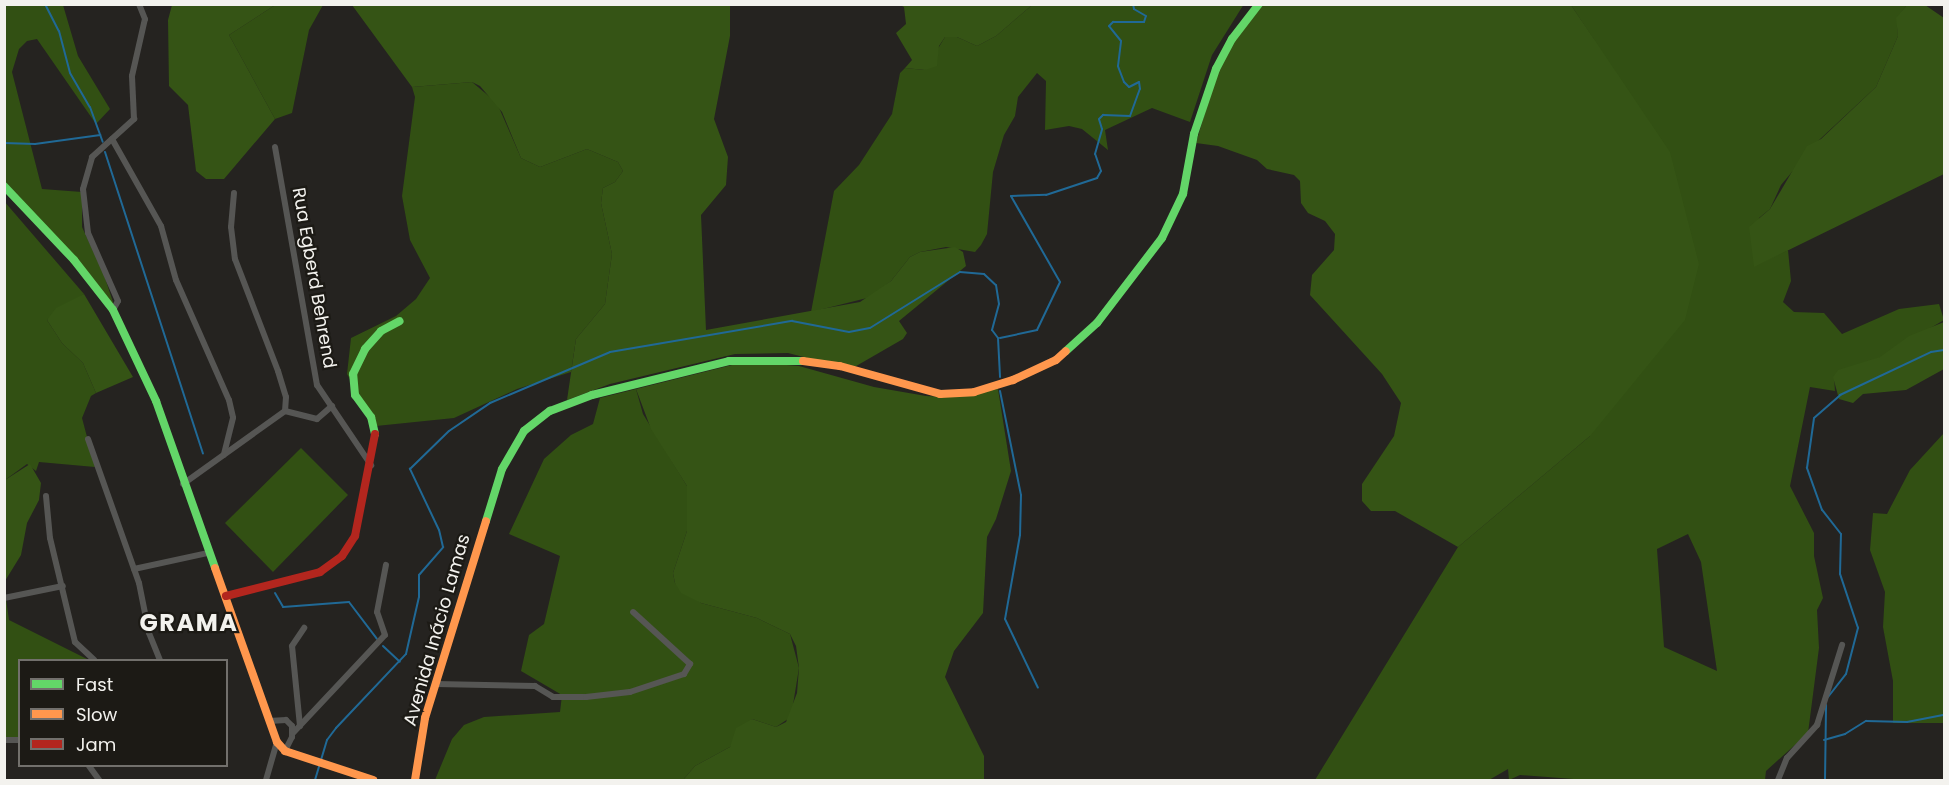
<!DOCTYPE html>
<meta charset="utf-8">
<style>
body{margin:0}
#map{position:relative;width:1949px;height:785px;overflow:hidden;background:#252320;font-family:Poppins,sans-serif}
div>[style]{position:absolute}
[style*='--x']{left:calc(var(--x)*1px);top:calc(var(--y)*1px);width:calc(var(--w)*1px);rotate:calc(var(--a)*1deg)}
.green>*{inset:0;background:#325013}
.forest>*{inset:0;background:#355415}
.stream>*{height:2px;margin:-1px;padding:0 1px;transform-origin:1px;border-radius:1px;background:#206996}
.street>*{height:6px;margin:-3px;padding:0 3px;transform-origin:3px;border-radius:3px;background:#565654}
.fast>*{height:8px;margin:-4px;padding:0 4px;transform-origin:4px;border-radius:4px;background:#63d668}
.slow>*{height:8px;margin:-4px;padding:0 4px;transform-origin:4px;border-radius:4px;background:#ff974d}
.jam>*{height:8px;margin:-4px;padding:0 4px;transform-origin:4px;border-radius:4px;background:#b3261e}
span{translate:-50% -50%;white-space:nowrap;text-align:center;line-height:1.15;-webkit-text-stroke:4.5px #1c1a15;paint-order:stroke}
.street-label{font-size:18px;color:#f3f2ee}
.district-label{font-size:24px;color:#f3f2ee;font-weight:700;letter-spacing:1.5px}
.frame{position:absolute;inset:0;border:6px solid #f3f2ee;pointer-events:none}
.legend{position:absolute;left:18px;top:659px;width:210px;height:108px;box-sizing:border-box;background:#1c1a15;border:2px solid #72706c;margin:0;padding:8px 10px;list-style:none;font-size:18px;color:#f3f2ee}
.legend li{display:flex;align-items:center;gap:12px;height:30px}
.legend b{width:30px;border:2px solid #72706c}
</style>
<div id="map">
<div class="green">
<i style="clip-path:polygon(1244px 4px,1212px 55px,1190px 122px,1152px 108px,1105px 130px,1108px 150px,1082px 129px,1069px 126px,1045px 130px,1046px 81px,1037px 73px,1018px 97px,1015px 116px,1004px 135px,993px 172px,987px 234px,981px 245px,975px 252px,946px 247px,920px 252px,910px 257px,891px 281px,871px 297px,811px 312px,834px 191px,859px 165px,892px 114px,900px 73px,905px 68px,925px 70px,945px 37px,957px 37px,977px 46px,996px 36px,1032px 5px)"></i>
<i style="clip-path:polygon(evenodd,1704px 4px,1907px 5px,1897px 18px,1898px 36px,1876px 87px,1818px 141px,1781px 185px,1770px 209px,1759px 218px,1754px 266px,1788px 250px,1791px 281px,1783px 302px,1794px 312px,1824px 313px,1842px 334px,1899px 309px,1939px 304px,1944px 320px,1881px 357px,1834px 377px,1835px 391px,1810px 387px,1790px 486px,1814px 533px,1814px 556px,1823px 598px,1817px 610px,1819px 648px,1808px 733px,1766px 771px,1765px 780px,1587px 780px,1520px 775px,1509px 780px,1508px 769px,1489px 780px,1315px 780px,1458px 547px,1590px 436px,1594px 40px,1571px 5px,1704px 4px,1688px 534px,1701px 562px,1717px 671px,1664px 647px,1657px 549px,1688px 534px)"></i>
<i style="clip-path:polygon(4px 5px,63px 5px,78px 56px,110px 109px,96px 124px,37px 39px,27px 41px,19px 49px,12px 72px,42px 189px,82px 192px,82px 227px,103px 272px,119px 320px,5px 183px)"></i>
<i style="clip-path:polygon(275px 5px,323px 5px,309px 30px,292px 113px,275px 119px,229px 35px)"></i>
<i style="clip-path:polygon(472px 82px,497px 103px,521px 158px,540px 167px,587px 149px,618px 162px,623px 171px,615px 182px,603px 188px,601px 203px,612px 254px,605px 304px,576px 339px,571px 372px,517px 389px,454px 418px,376px 426px,347px 374px,351px 338px,396px 316px,416px 299px,430px 278px,410px 240px,402px 196px,415px 97px,412px 87px)"></i>
<i style="clip-path:polygon(4px 201px,84px 294px,47px 320px,62px 343px,83px 363px,96px 393px,91px 396px,82px 418px,95px 467px,39px 462px,36px 471px,27px 464px,5px 480px)"></i>
<i style="clip-path:polygon(636px 389px,643px 414px,687px 486px,687px 531px,673px 573px,675px 583px,701px 603px,757px 618px,790px 634px,799px 668px,791px 717px,776px 727px,752px 719px,730px 747px,695px 766px,683px 780px,435px 780px,452px 739px,464px 725px,484px 717px,560px 712px,562px 695px,521px 671px,529px 635px,544px 624px,560px 556px,509px 534px,544px 459px,571px 435px,593px 424px,600px 398px)"></i>
<i style="clip-path:polygon(1944px 433px,1944px 723px,1893px 723px,1893px 681px,1883px 627px,1885px 592px,1870px 550px,1873px 513px,1887px 514px,1910px 470px)"></i>
<i style="clip-path:polygon(301px 448px,348px 495px,273px 572px,225px 523px)"></i>
<i style="clip-path:polygon(4px 584px,9px 620px,89px 660px,20px 660px,19px 740px,5px 738px)"></i>
</div>
<div class="forest">
<i style="clip-path:polygon(172px 5px,275px 5px,229px 35px,275px 119px,224px 179px,206px 179px,196px 171px,188px 105px,169px 86px,168px 20px)"></i>
<i style="clip-path:polygon(352px 5px,730px 5px,730px 36px,714px 119px,728px 157px,726px 185px,701px 215px,706px 330px,860px 302px,891px 281px,910px 257px,920px 252px,955px 247px,963px 252px,966px 266px,899px 321px,907px 333px,903px 339px,851px 369px,788px 353px,735px 354px,610px 384px,567px 400px,576px 339px,605px 304px,612px 254px,601px 203px,603px 188px,615px 182px,623px 171px,618px 162px,587px 149px,540px 167px,521px 158px,502px 112px,480px 86px,472px 82px,412px 87px)"></i>
<i style="clip-path:polygon(900px 5px,1032px 5px,996px 36px,977px 46px,957px 37px,945px 37px,939px 46px,937px 66px,925px 70px,905px 68px,912px 60px,896px 33px,906px 24px,904px 7px)"></i>
<i style="clip-path:polygon(1262px 5px,1571px 5px,1670px 152px,1699px 264px,1685px 320px,1590px 436px,1458px 547px,1395px 511px,1371px 511px,1362px 501px,1362px 484px,1394px 436px,1401px 403px,1382px 374px,1310px 295px,1312px 275px,1334px 250px,1335px 234px,1325px 221px,1308px 213px,1301px 203px,1300px 181px,1294px 175px,1267px 169px,1257px 160px,1218px 146px,1196px 143px,1221px 59px)"></i>
<i style="clip-path:polygon(1907px 5px,1925px 5px,1944px 18px,1944px 174px,1754px 267px,1749px 227px,1770px 209px,1807px 146px,1821px 139px,1876px 87px,1898px 36px,1896px 18px)"></i>
<i style="clip-path:polygon(84px 294px,133px 377px,96px 393px,83px 363px,62px 343px,47px 320px,56px 308px)"></i>
<i style="clip-path:polygon(1944px 322px,1944px 369px,1906px 390px,1863px 394px,1853px 403px,1839px 399px,1833px 377px,1838px 370px,1880px 357px,1909px 336px)"></i>
<i style="clip-path:polygon(762px 363px,799px 366px,874px 387px,926px 396px,943px 397px,998px 389px,1011px 471px,996px 519px,987px 537px,983px 613px,954px 651px,945px 677px,984px 756px,984px 780px,683px 780px,695px 766px,730px 747px,736px 728px,752px 719px,776px 727px,786px 722px,797px 693px,799px 668px,796px 646px,790px 634px,757px 618px,701px 603px,681px 593px,675px 583px,673px 573px,687px 531px,687px 486px,651px 429px,636px 389px,736px 364px)"></i>
<i style="clip-path:polygon(30px 464px,41px 483px,39px 500px,27px 523px,21px 555px,5px 581px,5px 480px)"></i>
</div>
<div class="stream">
<i style="--x:45;--y:4;--w:30;--a:63"></i>
<i style="--x:59;--y:31;--w:43;--a:75.3"></i>
<i style="--x:70;--y:73;--w:39;--a:60"></i>
<i style="--x:90;--y:107;--w:37;--a:70"></i>
<i style="--x:4;--y:143;--w:31;--a:2"></i>
<i style="--x:35;--y:144;--w:66;--a:-7.9"></i>
<i style="--x:105;--y:152;--w:317;--a:72"></i>
<i style="--x:998;--y:338;--w:39;--a:87"></i>
<i style="--x:1000;--y:338;--w:38;--a:-12"></i>
<i style="--x:1037;--y:330;--w:53;--a:-64.4"></i>
<i style="--x:1060;--y:282;--w:99;--a:-119.7"></i>
<i style="--x:1011;--y:196;--w:35;--a:-2"></i>
<i style="--x:1046;--y:195;--w:54;--a:-18.4"></i>
<i style="--x:1097;--y:178;--w:8;--a:-60"></i>
<i style="--x:1101;--y:171;--w:18;--a:-109"></i>
<i style="--x:1095;--y:154;--w:26;--a:-74"></i>
<i style="--x:1102;--y:129;--w:10;--a:-107"></i>
<i style="--x:1099;--y:119;--w:6;--a:-45"></i>
<i style="--x:1103;--y:115;--w:27;--a:2"></i>
<i style="--x:1130;--y:116;--w:29;--a:-70"></i>
<i style="--x:1140;--y:89;--w:7;--a:-98"></i>
<i style="--x:1139;--y:82;--w:11;--a:153"></i>
<i style="--x:1129;--y:87;--w:7;--a:-135"></i>
<i style="--x:1124;--y:82;--w:17;--a:-111"></i>
<i style="--x:1118;--y:66;--w:25;--a:-83"></i>
<i style="--x:1121;--y:41;--w:19;--a:-129"></i>
<i style="--x:1109;--y:26;--w:6;--a:-45"></i>
<i style="--x:1113;--y:22;--w:31;--a:0"></i>
<i style="--x:1144;--y:22;--w:6;--a:-72"></i>
<i style="--x:1146;--y:16;--w:14;--a:-150"></i>
<i style="--x:1134;--y:9;--w:5;--a:-101"></i>
<i style="--x:1000;--y:391;--w:106;--a:78.6"></i>
<i style="--x:1021;--y:495;--w:40;--a:91.4"></i>
<i style="--x:1020;--y:535;--w:85;--a:100.1"></i>
<i style="--x:1005;--y:619;--w:76;--a:64.4"></i>
<i style="--x:275;--y:593;--w:16;--a:60"></i>
<i style="--x:283;--y:607;--w:66;--a:-4.3"></i>
<i style="--x:349;--y:602;--w:46;--a:52.9"></i>
<i style="--x:383;--y:646;--w:23;--a:43"></i>
<i style="--x:1828;--y:697;--w:29;--a:-52"></i>
<i style="--x:1846;--y:674;--w:48;--a:-75.4"></i>
<i style="--x:1858;--y:628;--w:57;--a:-108.4"></i>
<i style="--x:1840;--y:574;--w:40;--a:-88.6"></i>
<i style="--x:1841;--y:534;--w:31;--a:-128"></i>
<i style="--x:1822;--y:510;--w:45;--a:-109.7"></i>
<i style="--x:1807;--y:468;--w:50;--a:-82"></i>
<i style="--x:1814;--y:418;--w:35;--a:-41"></i>
<i style="--x:1840;--y:395;--w:101;--a:-25.3"></i>
<i style="--x:1931;--y:352;--w:13;--a:-9"></i>
<i style="--x:1824;--y:740;--w:22;--a:-16"></i>
<i style="--x:1845;--y:734;--w:25;--a:-32"></i>
<i style="--x:1866;--y:721;--w:41;--a:1.4"></i>
<i style="--x:1907;--y:722;--w:38;--a:-11"></i>
<i style="--x:315;--y:780;--w:42;--a:-73.3"></i>
<i style="--x:327;--y:740;--w:15;--a:-53"></i>
<i style="--x:336;--y:728;--w:102;--a:-46.6"></i>
<i style="--x:406;--y:654;--w:58;--a:-77.2"></i>
<i style="--x:419;--y:597;--w:22;--a:-90"></i>
<i style="--x:419;--y:575;--w:37;--a:-49"></i>
<i style="--x:443;--y:547;--w:17;--a:-103"></i>
<i style="--x:439;--y:530;--w:68;--a:-115.4"></i>
<i style="--x:410;--y:469;--w:54;--a:-44.3"></i>
<i style="--x:449;--y:431;--w:50;--a:-34.3"></i>
<i style="--x:490;--y:403;--w:130;--a:-23"></i>
<i style="--x:610;--y:352;--w:185;--a:-9.7"></i>
<i style="--x:792;--y:321;--w:58;--a:10.9"></i>
<i style="--x:849;--y:332;--w:21;--a:-11"></i>
<i style="--x:870;--y:328;--w:106;--a:-31.9"></i>
<i style="--x:960;--y:272;--w:24;--a:5"></i>
<i style="--x:984;--y:274;--w:16;--a:43"></i>
<i style="--x:996;--y:285;--w:19;--a:81"></i>
<i style="--x:999;--y:304;--w:27;--a:105"></i>
<i style="--x:992;--y:330;--w:10;--a:53"></i>
<i style="--x:1825;--y:780;--w:75;--a:-89.2"></i>
</div>
<div class="street">
<i style="--x:112;--y:139;--w:100;--a:60.6"></i>
<i style="--x:161;--y:226;--w:56;--a:74.5"></i>
<i style="--x:176;--y:280;--w:131;--a:66.2"></i>
<i style="--x:229;--y:400;--w:18;--a:77"></i>
<i style="--x:233;--y:418;--w:38;--a:104"></i>
<i style="--x:275;--y:147;--w:242;--a:80"></i>
<i style="--x:317;--y:385;--w:97;--a:56"></i>
<i style="--x:234;--y:193;--w:34;--a:95"></i>
<i style="--x:231;--y:227;--w:32;--a:83"></i>
<i style="--x:235;--y:259;--w:120;--a:69"></i>
<i style="--x:278;--y:371;--w:27;--a:73"></i>
<i style="--x:286;--y:397;--w:14;--a:94"></i>
<i style="--x:113;--y:310;--w:10;--a:-61"></i>
<i style="--x:118;--y:301;--w:74;--a:-113.8"></i>
<i style="--x:88;--y:233;--w:44;--a:-96.5"></i>
<i style="--x:83;--y:189;--w:33;--a:-74"></i>
<i style="--x:92;--y:157;--w:57;--a:-42.1"></i>
<i style="--x:134;--y:119;--w:43;--a:-92.7"></i>
<i style="--x:132;--y:76;--w:58;--a:-77.2"></i>
<i style="--x:145;--y:19;--w:16;--a:-112"></i>
<i style="--x:88;--y:439;--w:153;--a:70.5"></i>
<i style="--x:139;--y:583;--w:51;--a:78.7"></i>
<i style="--x:149;--y:633;--w:29;--a:68"></i>
<i style="--x:183;--y:484;--w:125;--a:-35.6"></i>
<i style="--x:285;--y:411;--w:33;--a:14"></i>
<i style="--x:317;--y:419;--w:20;--a:-41"></i>
<i style="--x:46;--y:496;--w:42;--a:84.6"></i>
<i style="--x:50;--y:538;--w:107;--a:76.5"></i>
<i style="--x:75;--y:642;--w:26;--a:43"></i>
<i style="--x:134;--y:569;--w:76;--a:-12.2"></i>
<i style="--x:4;--y:598;--w:60;--a:-11.5"></i>
<i style="--x:436;--y:684;--w:99;--a:1.2"></i>
<i style="--x:535;--y:686;--w:21;--a:31"></i>
<i style="--x:553;--y:697;--w:33;--a:0"></i>
<i style="--x:586;--y:697;--w:44;--a:-6.5"></i>
<i style="--x:630;--y:692;--w:57;--a:-18.4"></i>
<i style="--x:684;--y:674;--w:12;--a:-59"></i>
<i style="--x:690;--y:664;--w:77;--a:-137.6"></i>
<i style="--x:269;--y:721;--w:17;--a:-3"></i>
<i style="--x:286;--y:720;--w:8;--a:45"></i>
<i style="--x:292;--y:726;--w:11;--a:90"></i>
<i style="--x:292;--y:737;--w:16;--a:117"></i>
<i style="--x:300;--y:726;--w:80;--a:-95.7"></i>
<i style="--x:292;--y:646;--w:22;--a:-56"></i>
<i style="--x:293;--y:733;--w:134;--a:-46.8"></i>
<i style="--x:385;--y:635;--w:24;--a:-109"></i>
<i style="--x:377;--y:612;--w:48;--a:-79.2"></i>
<i style="--x:4;--y:740;--w:16;--a:0"></i>
<i style="--x:89;--y:766;--w:17;--a:54"></i>
<i style="--x:266;--y:780;--w:40;--a:-74"></i>
<i style="--x:1778;--y:780;--w:24;--a:-68"></i>
<i style="--x:1787;--y:758;--w:45;--a:-47.7"></i>
<i style="--x:1817;--y:725;--w:84;--a:-72.6"></i>
</div>
<div class="fast">
<i style="--x:4;--y:186;--w:102;--a:46.6"></i>
<i style="--x:74;--y:260;--w:63;--a:52"></i>
<i style="--x:113;--y:310;--w:101;--a:64.7"></i>
<i style="--x:156;--y:401;--w:177;--a:70.5"></i>
<i style="--x:1066;--y:351;--w:42;--a:-42.1"></i>
<i style="--x:1097;--y:323;--w:107;--a:-52.6"></i>
<i style="--x:1162;--y:238;--w:49;--a:-64.5"></i>
<i style="--x:1183;--y:194;--w:61;--a:-79.6"></i>
<i style="--x:1194;--y:134;--w:69;--a:-71.3"></i>
<i style="--x:1216;--y:69;--w:34;--a:-62"></i>
<i style="--x:1232;--y:39;--w:44;--a:-52.4"></i>
<i style="--x:375;--y:434;--w:17;--a:-103"></i>
<i style="--x:371;--y:417;--w:27;--a:-126"></i>
<i style="--x:355;--y:395;--w:21;--a:-95"></i>
<i style="--x:353;--y:374;--w:28;--a:-64"></i>
<i style="--x:365;--y:349;--w:24;--a:-48"></i>
<i style="--x:381;--y:331;--w:21;--a:-28"></i>
<i style="--x:486;--y:521;--w:54;--a:-72.9"></i>
<i style="--x:502;--y:469;--w:44;--a:-59.9"></i>
<i style="--x:524;--y:431;--w:33;--a:-38"></i>
<i style="--x:550;--y:411;--w:45;--a:-20.9"></i>
<i style="--x:592;--y:395;--w:141;--a:-13.9"></i>
<i style="--x:729;--y:361;--w:74;--a:0"></i>
</div>
<div class="slow">
<i style="--x:803;--y:361;--w:37;--a:8"></i>
<i style="--x:840;--y:366;--w:104;--a:15.6"></i>
<i style="--x:940;--y:394;--w:34;--a:-3"></i>
<i style="--x:974;--y:392;--w:41;--a:-17.1"></i>
<i style="--x:1013;--y:380;--w:47;--a:-24.9"></i>
<i style="--x:1056;--y:360;--w:13;--a:-42"></i>
<i style="--x:215;--y:568;--w:185;--a:70.4"></i>
<i style="--x:277;--y:742;--w:12;--a:48"></i>
<i style="--x:285;--y:751;--w:93;--a:18.2"></i>
<i style="--x:415;--y:780;--w:63;--a:-80.8"></i>
<i style="--x:425;--y:718;--w:206;--a:-72.8"></i>
</div>
<div class="jam">
<i style="--x:226;--y:596;--w:97;--a:-14.3"></i>
<i style="--x:320;--y:572;--w:27;--a:-36"></i>
<i style="--x:342;--y:556;--w:24;--a:-57"></i>
<i style="--x:355;--y:536;--w:104;--a:-78.9"></i>
</div>
<div class="street-label">
<span style="left:314px;top:278px;rotate:80deg">Rua Egberd Behrend</span>
<span style="left:437px;top:630px;rotate:-74deg">Avenida Inácio Lamas</span>
</div>
<div class="district-label">
<span style="left:189px;top:623px">GRAMA</span>
</div>
<div class="frame"></div>
<ul class="legend">
<li><b style="height:8px;background:#63d668"></b>Fast</li>
<li><b style="height:8px;background:#ff974d"></b>Slow</li>
<li><b style="height:8px;background:#b3261e"></b>Jam</li>
</ul>
</div>
